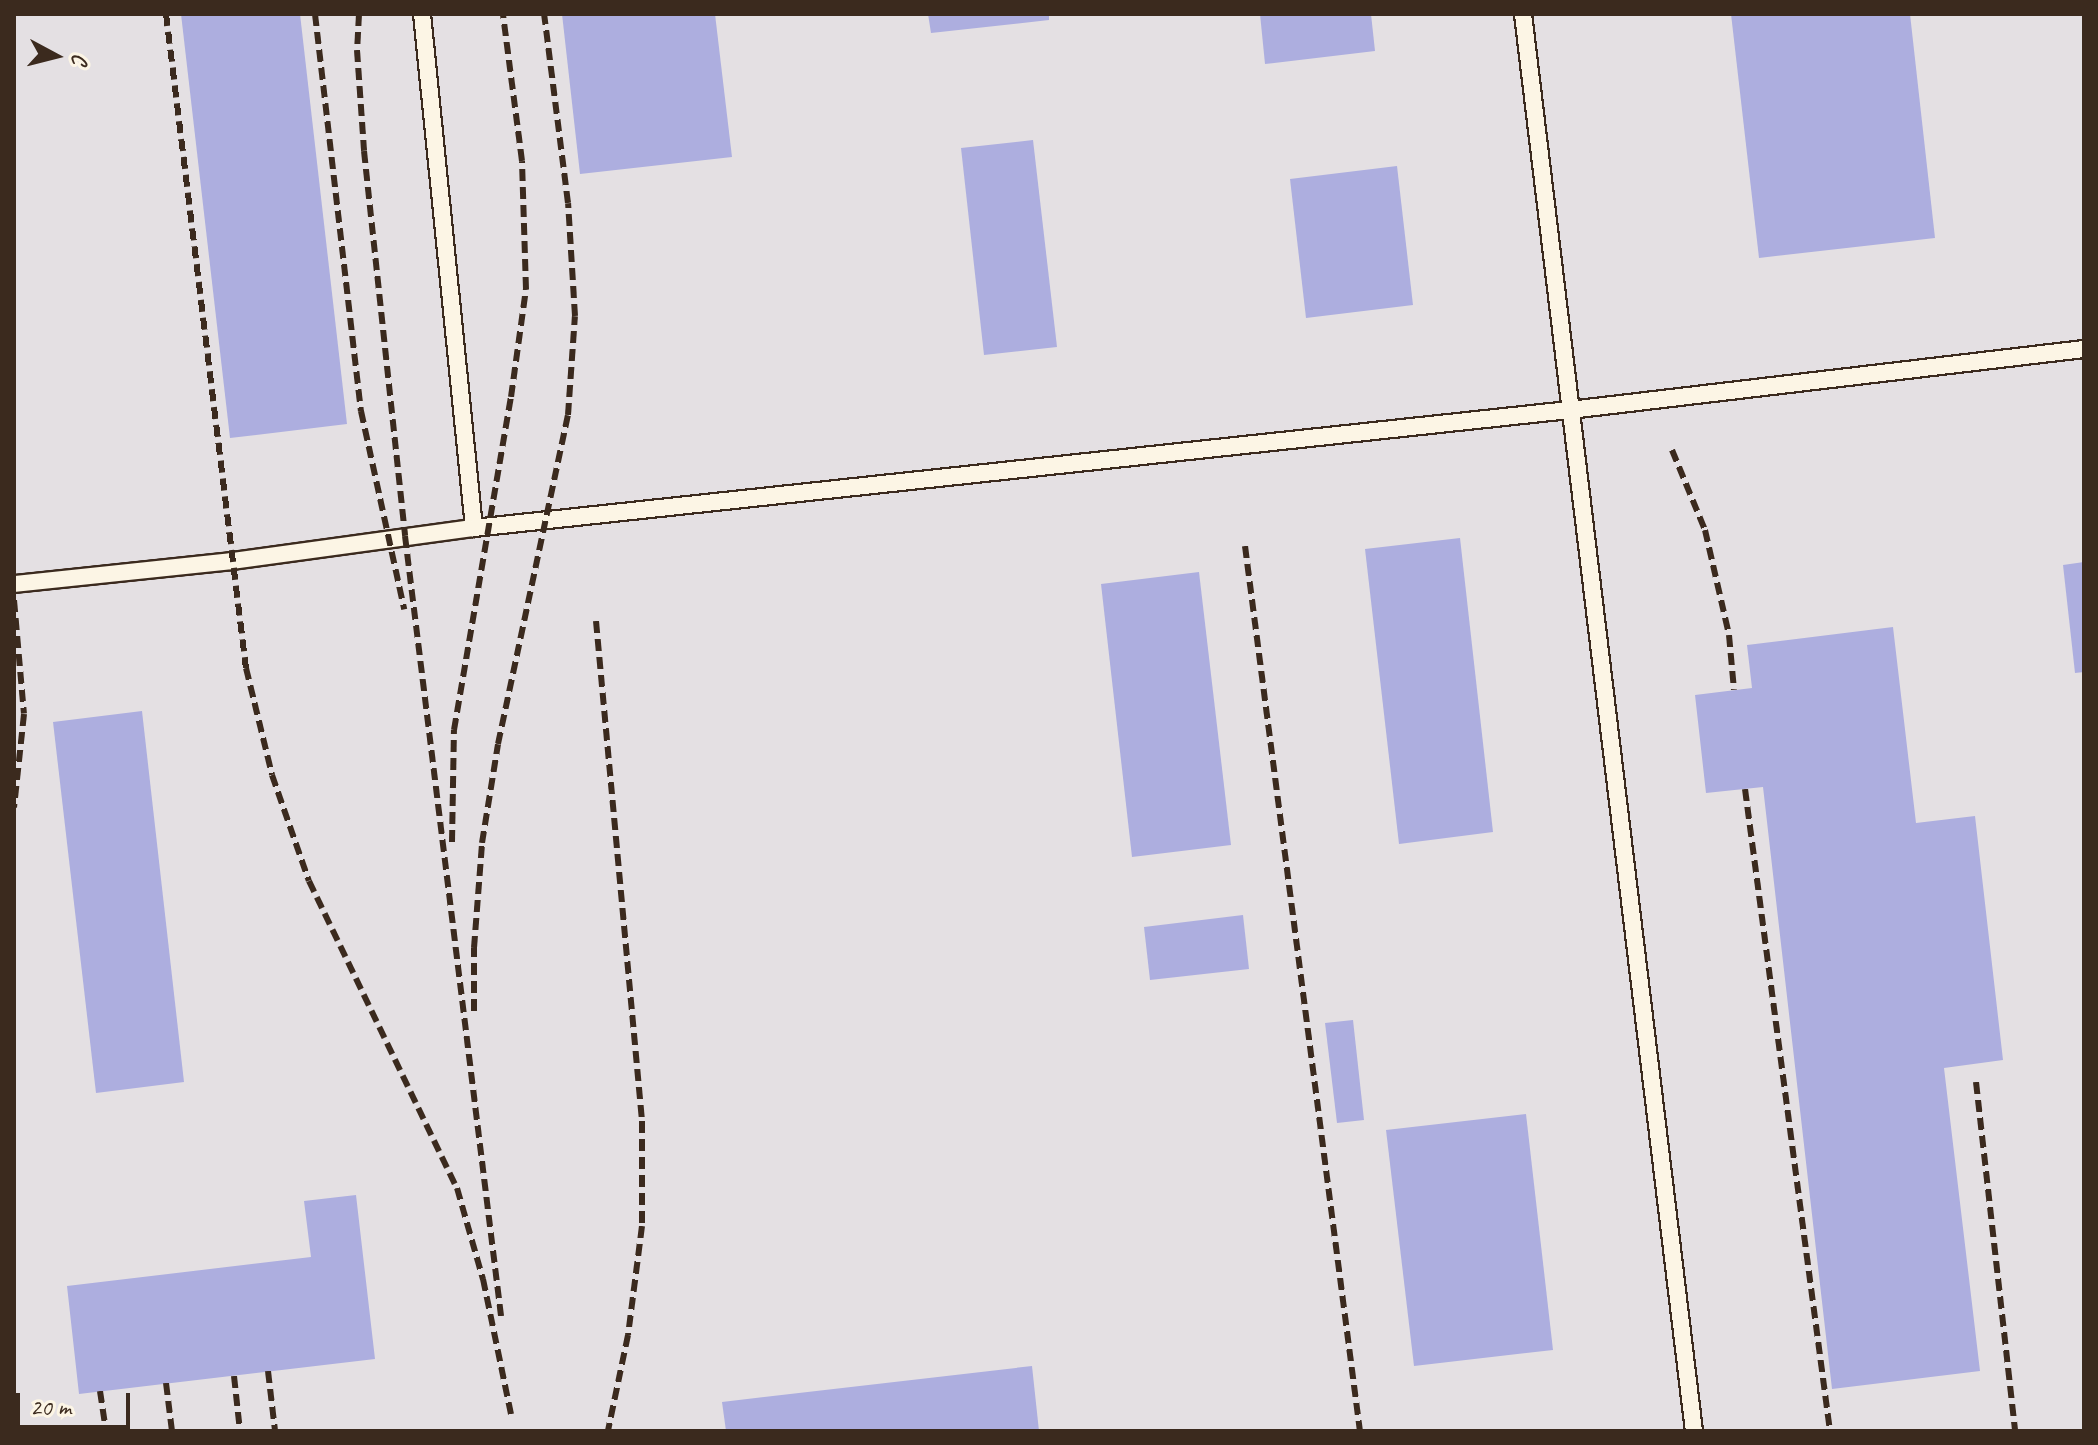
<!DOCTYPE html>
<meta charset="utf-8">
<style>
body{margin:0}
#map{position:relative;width:2098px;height:1445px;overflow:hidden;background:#fcf5e5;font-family:Caveat,sans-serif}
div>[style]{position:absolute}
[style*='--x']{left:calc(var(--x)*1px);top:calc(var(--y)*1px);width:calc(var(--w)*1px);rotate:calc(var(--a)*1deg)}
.built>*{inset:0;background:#e4e0e3}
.building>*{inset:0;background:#adaedf}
.roads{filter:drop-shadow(2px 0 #3b2a1e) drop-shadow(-2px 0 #3b2a1e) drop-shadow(0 2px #3b2a1e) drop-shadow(0 -2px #3b2a1e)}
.lane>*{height:16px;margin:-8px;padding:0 8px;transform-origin:8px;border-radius:8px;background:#fcf5e5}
.rail>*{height:6px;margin-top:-3px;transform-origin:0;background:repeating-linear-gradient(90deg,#3b2a1e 0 12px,transparent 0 18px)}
span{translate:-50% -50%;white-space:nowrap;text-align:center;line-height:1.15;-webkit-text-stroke:6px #fcf5e5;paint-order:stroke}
.frame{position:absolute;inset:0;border:16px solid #3b2a1e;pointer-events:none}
.north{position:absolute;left:16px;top:16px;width:80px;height:80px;-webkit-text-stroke:6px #fcf5e5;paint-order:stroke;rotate:97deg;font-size:22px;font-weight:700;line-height:32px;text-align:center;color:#3b2a1e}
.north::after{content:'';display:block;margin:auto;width:28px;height:36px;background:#3b2a1e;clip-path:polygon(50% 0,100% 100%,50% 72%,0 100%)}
.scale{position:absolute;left:16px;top:1393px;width:114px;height:36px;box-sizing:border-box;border:4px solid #3b2a1e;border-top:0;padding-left:10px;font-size:24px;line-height:28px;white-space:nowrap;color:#3b2a1e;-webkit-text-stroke:6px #fcf5e5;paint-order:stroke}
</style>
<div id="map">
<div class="built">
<i style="clip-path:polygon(14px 14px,2084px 14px,2084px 1431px,14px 1431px)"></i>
</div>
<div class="building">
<i style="clip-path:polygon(181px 14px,300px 14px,347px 424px,230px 438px)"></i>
<i style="clip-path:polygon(562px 14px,715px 14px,732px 157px,580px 174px)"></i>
<i style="clip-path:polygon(928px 14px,1049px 14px,1049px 20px,931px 33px)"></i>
<i style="clip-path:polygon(1260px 14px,1371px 14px,1375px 51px,1265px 64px)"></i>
<i style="clip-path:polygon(1731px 14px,1910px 14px,1935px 238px,1759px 258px)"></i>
<i style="clip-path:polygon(1033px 140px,1057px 347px,984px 355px,961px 148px)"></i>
<i style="clip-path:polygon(1397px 166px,1413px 305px,1306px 318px,1290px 179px)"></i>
<i style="clip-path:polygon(1460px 538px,1493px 832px,1399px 844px,1365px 549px)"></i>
<i style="clip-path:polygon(2084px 562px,2084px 672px,2075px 673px,2063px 565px)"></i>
<i style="clip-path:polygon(1199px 572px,1231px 845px,1132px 857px,1101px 584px)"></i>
<i style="clip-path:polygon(1893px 627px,1916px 823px,1975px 816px,2003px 1060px,1944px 1068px,1980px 1371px,1832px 1389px,1763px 787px,1706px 793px,1695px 695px,1752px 688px,1747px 645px)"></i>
<i style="clip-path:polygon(142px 711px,184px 1082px,96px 1093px,53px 722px)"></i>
<i style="clip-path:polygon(1243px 915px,1249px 969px,1150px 980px,1144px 927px)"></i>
<i style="clip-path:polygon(1353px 1020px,1364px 1120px,1337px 1123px,1325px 1023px)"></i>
<i style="clip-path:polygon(1526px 1114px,1553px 1350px,1414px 1366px,1386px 1130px)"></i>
<i style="clip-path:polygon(356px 1195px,375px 1359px,79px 1394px,67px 1286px,311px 1257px,304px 1201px)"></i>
<i style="clip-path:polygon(1032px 1366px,1039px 1431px,726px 1431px,722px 1402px)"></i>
</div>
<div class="roads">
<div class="lane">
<i style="--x:422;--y:14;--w:517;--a:84.22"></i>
<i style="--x:1523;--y:14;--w:1427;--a:83.12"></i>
<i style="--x:14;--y:584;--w:219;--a:-6"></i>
<i style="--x:232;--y:561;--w:244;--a:-7.8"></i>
<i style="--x:474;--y:528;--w:1102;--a:-6.15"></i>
<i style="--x:1570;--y:410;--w:518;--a:-6.77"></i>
</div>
</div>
<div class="rail">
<i style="--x:166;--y:14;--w:659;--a:83.03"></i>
<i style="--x:246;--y:668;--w:110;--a:76.3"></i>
<i style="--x:272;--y:775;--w:112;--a:70.8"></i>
<i style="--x:309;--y:881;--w:341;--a:64.3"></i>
<i style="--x:457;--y:1188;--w:95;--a:74.1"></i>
<i style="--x:483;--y:1279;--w:138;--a:78.3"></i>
<i style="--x:315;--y:14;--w:400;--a:83.4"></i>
<i style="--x:361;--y:411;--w:203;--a:77.7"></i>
<i style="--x:359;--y:14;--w:36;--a:93"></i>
<i style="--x:357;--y:50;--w:101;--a:86"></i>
<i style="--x:364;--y:151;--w:387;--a:83.9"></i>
<i style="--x:405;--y:536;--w:786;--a:82.98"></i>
<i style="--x:1672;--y:450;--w:87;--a:67.6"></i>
<i style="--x:1705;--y:530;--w:108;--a:77.1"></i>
<i style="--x:1729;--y:635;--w:55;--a:84.8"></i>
<i style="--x:1245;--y:546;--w:892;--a:82.6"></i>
<i style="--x:14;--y:600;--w:114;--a:85"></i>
<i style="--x:24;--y:714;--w:94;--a:96.1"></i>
<i style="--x:596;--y:621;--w:502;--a:84.74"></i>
<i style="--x:642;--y:1121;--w:105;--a:90"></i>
<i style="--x:642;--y:1226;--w:110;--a:97.3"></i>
<i style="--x:628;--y:1335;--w:98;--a:101.8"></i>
<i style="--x:1745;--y:789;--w:648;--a:82.46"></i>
<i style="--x:452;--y:842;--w:112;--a:-89"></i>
<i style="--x:454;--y:730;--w:338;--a:-80.3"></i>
<i style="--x:511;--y:397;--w:109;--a:-82.1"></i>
<i style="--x:526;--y:289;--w:128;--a:-91.8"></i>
<i style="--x:522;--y:161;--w:148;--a:-97.4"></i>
<i style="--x:474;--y:1011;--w:63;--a:-90"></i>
<i style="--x:474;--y:948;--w:105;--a:-85.6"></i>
<i style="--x:482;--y:843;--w:100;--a:-80.8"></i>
<i style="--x:498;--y:744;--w:336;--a:-78"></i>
<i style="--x:568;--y:415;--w:99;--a:-86"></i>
<i style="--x:575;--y:316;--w:113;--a:-93.5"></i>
<i style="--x:568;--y:203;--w:191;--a:-97.2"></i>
<i style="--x:1976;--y:1082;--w:351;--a:83.6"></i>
<i style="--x:268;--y:1371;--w:60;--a:83.3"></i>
<i style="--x:234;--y:1376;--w:55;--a:83.8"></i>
<i style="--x:166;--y:1383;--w:48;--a:82.9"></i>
<i style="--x:100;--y:1391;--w:40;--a:81.5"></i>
</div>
<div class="frame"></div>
<div class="north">С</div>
<div class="scale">20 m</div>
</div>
